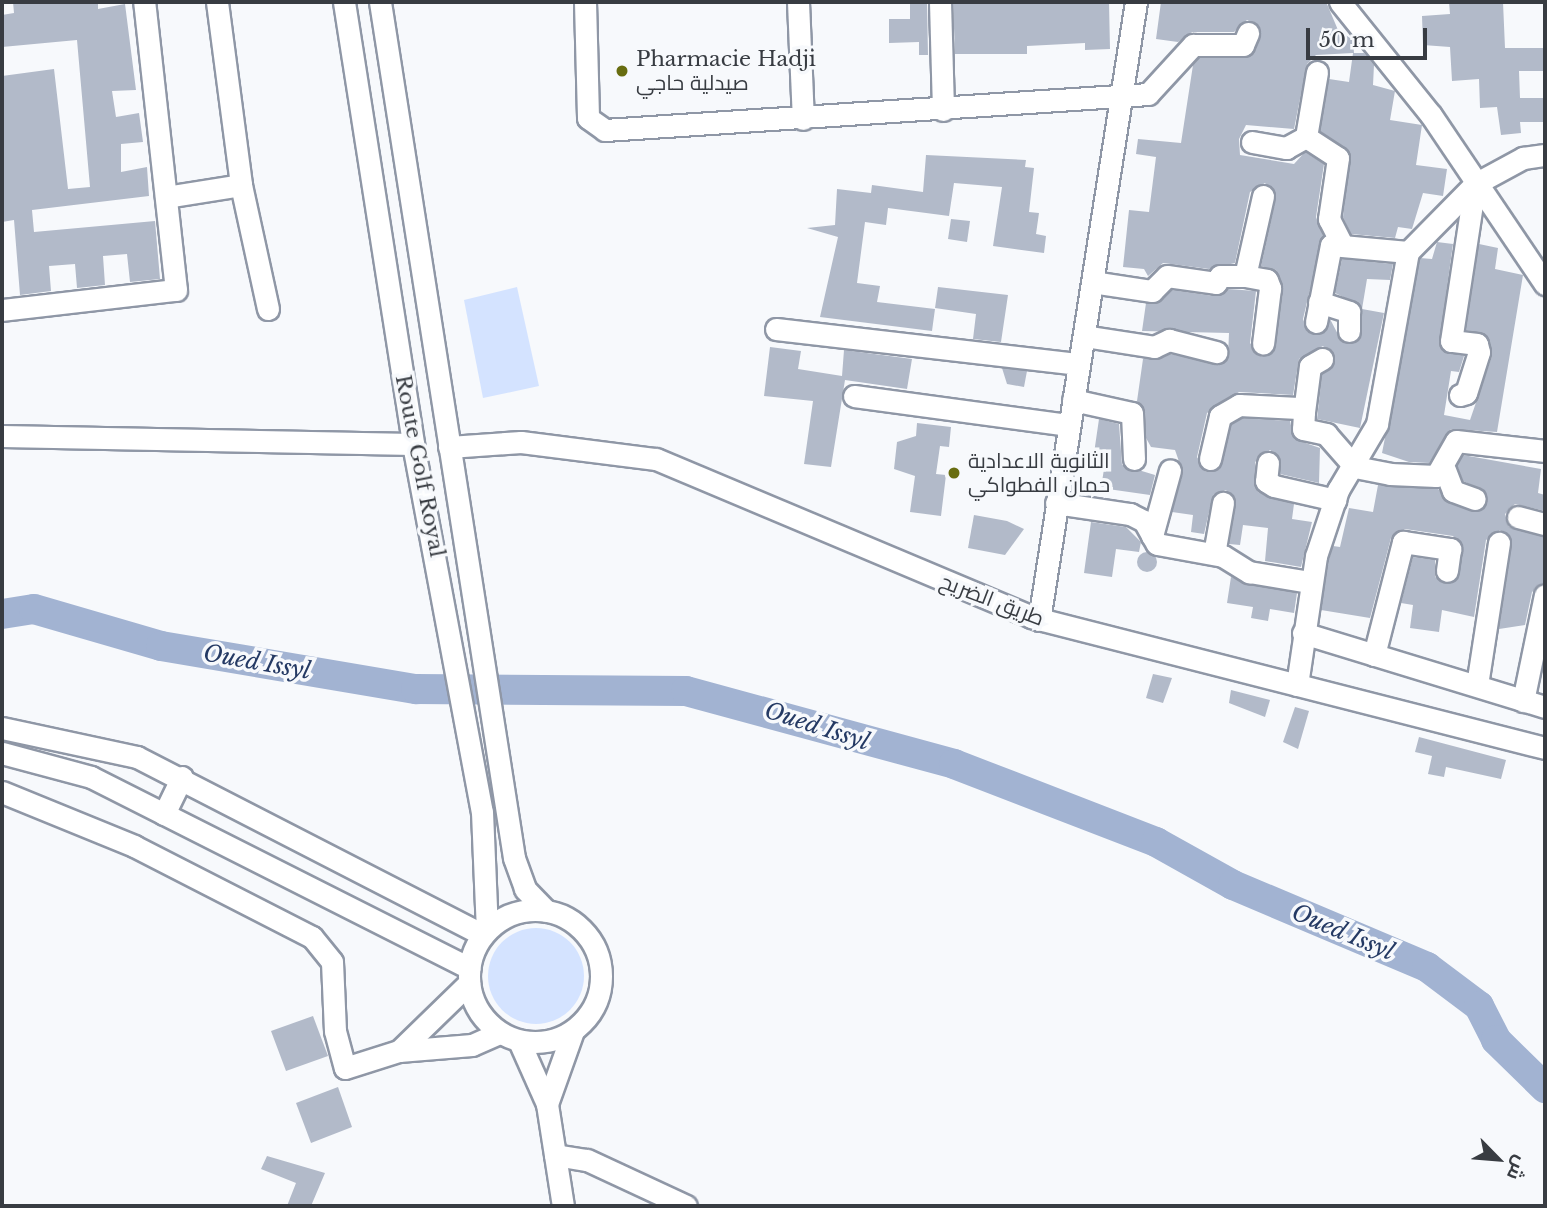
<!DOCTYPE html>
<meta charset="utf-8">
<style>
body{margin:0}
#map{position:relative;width:1547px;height:1208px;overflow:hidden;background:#f7f9fc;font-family:"Libre Baskerville",Cairo,serif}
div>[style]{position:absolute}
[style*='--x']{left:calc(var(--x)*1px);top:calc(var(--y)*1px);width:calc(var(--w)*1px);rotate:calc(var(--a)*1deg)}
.green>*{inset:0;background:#d4e3ff}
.round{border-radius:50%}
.river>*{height:30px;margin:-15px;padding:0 15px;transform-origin:15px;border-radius:15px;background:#a2b3d2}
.building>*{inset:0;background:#b2bac9}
.roads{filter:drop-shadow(2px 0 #8f97a6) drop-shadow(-2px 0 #8f97a6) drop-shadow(0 2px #8f97a6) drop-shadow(0 -2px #8f97a6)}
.minor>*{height:21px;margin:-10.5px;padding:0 10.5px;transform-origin:10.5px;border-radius:10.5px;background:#fff}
.minor>.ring{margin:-10.5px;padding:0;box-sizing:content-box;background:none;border:21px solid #fff;border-radius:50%}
.dots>*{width:19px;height:19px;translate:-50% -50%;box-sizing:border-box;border:4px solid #f7f9fc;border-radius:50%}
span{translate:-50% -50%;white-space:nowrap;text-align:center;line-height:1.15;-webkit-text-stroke:7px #f7f9fc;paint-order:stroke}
.poi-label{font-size:21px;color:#383c42}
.left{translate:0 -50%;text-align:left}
.street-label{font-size:21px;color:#383c42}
.water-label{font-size:23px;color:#253a64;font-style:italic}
.frame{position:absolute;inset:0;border:4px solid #383c42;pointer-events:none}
.north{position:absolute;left:1463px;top:1124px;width:70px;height:70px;-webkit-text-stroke:5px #f7f9fc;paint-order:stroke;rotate:115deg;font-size:19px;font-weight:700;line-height:28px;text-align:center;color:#383c42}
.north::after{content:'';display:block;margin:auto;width:24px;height:32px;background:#383c42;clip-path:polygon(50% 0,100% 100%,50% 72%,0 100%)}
.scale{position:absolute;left:1306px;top:28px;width:121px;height:32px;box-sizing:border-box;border:4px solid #383c42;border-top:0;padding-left:9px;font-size:21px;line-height:24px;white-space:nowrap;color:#383c42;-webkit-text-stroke:5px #f7f9fc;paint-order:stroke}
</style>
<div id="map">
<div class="green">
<i style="clip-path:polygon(517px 287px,539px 386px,483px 398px,464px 300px)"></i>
<i class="round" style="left:488px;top:928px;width:96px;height:96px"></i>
</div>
<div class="river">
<i style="--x:2;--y:614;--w:32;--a:-9"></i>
<i style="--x:34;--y:609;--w:132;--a:16.2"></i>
<i style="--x:161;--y:646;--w:259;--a:9.6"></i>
<i style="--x:416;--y:689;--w:270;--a:0.4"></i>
<i style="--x:686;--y:691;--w:278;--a:15.2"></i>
<i style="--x:954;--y:764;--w:217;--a:21.1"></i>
<i style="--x:1156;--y:842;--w:88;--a:29.2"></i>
<i style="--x:1233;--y:885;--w:211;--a:22.9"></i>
<i style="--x:1427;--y:967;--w:65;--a:36.9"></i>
<i style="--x:1479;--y:1006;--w:38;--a:63"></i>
<i style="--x:1496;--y:1040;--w:69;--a:44.4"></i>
</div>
<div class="building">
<i style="clip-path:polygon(13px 2px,98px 2px,98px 9px,125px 4px,136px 90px,112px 91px,116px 117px,139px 113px,143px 142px,121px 144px,121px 172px,147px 167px,149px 196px,32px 210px,34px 232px,155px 221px,160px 279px,130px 282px,127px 254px,103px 256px,105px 285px,77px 288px,75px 264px,49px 266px,51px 291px,20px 295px,14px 220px,2px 222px,2px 76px,54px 69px,68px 189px,90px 187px,77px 40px,2px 47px,2px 15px,14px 13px)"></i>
<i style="clip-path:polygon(910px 2px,927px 2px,928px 55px,919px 55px,919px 42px,889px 43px,889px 19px,910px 19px)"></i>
<i style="clip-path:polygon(953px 2px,1109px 2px,1110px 49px,1085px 50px,1085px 43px,1027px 46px,1027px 54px,955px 54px)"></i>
<i style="clip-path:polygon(1161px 2px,1327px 4px,1338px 30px,1353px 40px,1354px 53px,1364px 53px,1374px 65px,1373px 85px,1395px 91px,1390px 120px,1422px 125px,1416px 165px,1447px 169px,1443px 196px,1423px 193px,1412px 229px,1398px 227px,1395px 238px,1351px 234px,1343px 217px,1350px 153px,1320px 131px,1329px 79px,1349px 82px,1353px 53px,1316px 55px,1307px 64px,1294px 129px,1246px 125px,1239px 139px,1240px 155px,1294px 164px,1305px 152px,1324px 164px,1316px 217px,1323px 235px,1303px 319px,1308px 332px,1321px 334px,1330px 319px,1342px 342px,1356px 342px,1360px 305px,1335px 293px,1342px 259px,1393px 264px,1390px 280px,1367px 279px,1362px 309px,1384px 313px,1360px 428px,1317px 419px,1322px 374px,1335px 360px,1323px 346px,1299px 359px,1293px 395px,1239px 392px,1207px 413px,1197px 457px,1206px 472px,1220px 467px,1231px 425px,1242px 418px,1290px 421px,1294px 439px,1320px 448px,1319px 483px,1280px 474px,1280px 458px,1270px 450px,1255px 462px,1258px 492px,1294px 504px,1292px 519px,1312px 522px,1301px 567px,1265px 561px,1268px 528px,1243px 525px,1240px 545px,1229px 544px,1236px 505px,1226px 490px,1213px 495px,1204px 534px,1191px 532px,1193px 515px,1172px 512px,1183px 473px,1175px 450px,1151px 447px,1146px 438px,1145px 412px,1137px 401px,1143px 359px,1170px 354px,1220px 364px,1228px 356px,1229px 333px,1142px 331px,1146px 303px,1157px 303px,1172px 290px,1214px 296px,1228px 289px,1256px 291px,1250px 343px,1262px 357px,1276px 346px,1283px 290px,1276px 270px,1261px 266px,1276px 198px,1265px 183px,1250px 192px,1235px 263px,1209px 269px,1163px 263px,1148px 276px,1144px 269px,1123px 267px,1129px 210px,1149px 212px,1156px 157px,1136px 154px,1138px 139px,1181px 143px,1193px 65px,1199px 58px,1250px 56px,1260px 37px,1259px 26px,1247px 20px,1234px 32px,1192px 32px,1178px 42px,1156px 39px)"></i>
<i style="clip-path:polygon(1449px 2px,1503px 2px,1505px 48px,1545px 48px,1545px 71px,1519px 71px,1520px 98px,1545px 98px,1545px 122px,1520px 122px,1521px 133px,1501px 135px,1497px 107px,1480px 108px,1479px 79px,1452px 81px,1450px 47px,1423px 45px,1422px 16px,1450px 14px)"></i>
<i style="clip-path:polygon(926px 155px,1026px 160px,1025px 167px,1034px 168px,1029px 212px,1039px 213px,1036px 234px,1046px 236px,1044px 253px,993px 246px,1002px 187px,954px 183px,949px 216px,888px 208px,886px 225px,865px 222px,857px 283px,880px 286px,877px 302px,935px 309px,932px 331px,820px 317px,838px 237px,807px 228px,835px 225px,837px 189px,871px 193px,872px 185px,923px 192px)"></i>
<i style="clip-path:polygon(951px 219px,970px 221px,967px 242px,948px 239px)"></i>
<i style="clip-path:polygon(1437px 242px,1453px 244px,1439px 345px,1464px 356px,1459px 372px,1451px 371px,1444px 415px,1470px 420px,1492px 356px,1486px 335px,1466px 330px,1479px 244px,1498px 248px,1495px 269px,1523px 275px,1497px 432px,1451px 429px,1429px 463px,1409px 462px,1382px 453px,1420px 258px,1432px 259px)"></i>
<i style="clip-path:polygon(938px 287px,1008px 295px,1001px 342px,973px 339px,976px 314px,935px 308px)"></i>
<i style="clip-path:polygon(770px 347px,801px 351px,798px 369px,842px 376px,844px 350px,912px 359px,907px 389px,845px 380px,831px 467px,804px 464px,813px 401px,764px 396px)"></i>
<i style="clip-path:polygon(1002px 368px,1027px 371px,1024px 387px,1007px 384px)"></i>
<i style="clip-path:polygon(1099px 419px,1119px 424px,1122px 465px,1155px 475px,1150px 495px,1101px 488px,1104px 469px,1092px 467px)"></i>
<i style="clip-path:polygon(917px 423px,951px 427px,949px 447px,940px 446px,936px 474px,946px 475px,941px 516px,910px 512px,915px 476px,894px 469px,897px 442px,916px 436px)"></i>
<i style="clip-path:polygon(1463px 455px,1541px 469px,1538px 493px,1545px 495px,1545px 511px,1515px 504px,1505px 514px,1509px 527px,1544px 537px,1545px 582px,1532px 592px,1525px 625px,1499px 629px,1512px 544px,1500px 530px,1486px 540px,1474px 617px,1442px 610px,1439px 632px,1410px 628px,1413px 605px,1401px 603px,1413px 557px,1435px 560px,1435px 577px,1451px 583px,1463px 550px,1453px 536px,1405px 529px,1391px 538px,1370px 618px,1321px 610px,1329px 559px,1333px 546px,1340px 547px,1349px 508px,1373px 512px,1378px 485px,1438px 489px,1449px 503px,1484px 509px,1485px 491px,1463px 481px,1457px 465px)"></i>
<i style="clip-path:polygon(974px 515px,1007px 521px,1024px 529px,1005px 555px,968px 548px)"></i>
<i style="clip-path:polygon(1091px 522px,1126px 527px,1141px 542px,1139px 552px,1116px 549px,1112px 577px,1084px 573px)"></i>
<i class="round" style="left:1137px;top:552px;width:20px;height:20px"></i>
<i style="clip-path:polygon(1231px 577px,1297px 593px,1294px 613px,1270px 609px,1268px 621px,1251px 618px,1253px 607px,1227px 603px)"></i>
<i style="clip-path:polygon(1153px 674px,1172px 678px,1163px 703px,1146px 698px)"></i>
<i style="clip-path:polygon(1231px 690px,1270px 700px,1265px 717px,1229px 703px)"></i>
<i style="clip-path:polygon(1295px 707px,1309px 711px,1298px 749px,1283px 742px)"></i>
<i style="clip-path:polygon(1419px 737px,1506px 760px,1501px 779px,1446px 767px,1444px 777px,1428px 774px,1432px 756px,1415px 752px)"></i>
<i style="clip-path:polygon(313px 1016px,328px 1056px,286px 1071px,271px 1031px)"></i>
<i style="clip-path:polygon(338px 1087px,352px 1127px,311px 1143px,296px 1103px)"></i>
<i style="clip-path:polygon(267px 1156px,325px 1173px,311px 1206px,287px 1206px,296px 1183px,261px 1169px)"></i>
</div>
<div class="roads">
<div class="minor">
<i style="--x:217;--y:2;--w:185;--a:82.5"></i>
<i style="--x:241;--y:185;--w:127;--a:77.7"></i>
<i style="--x:344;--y:2;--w:447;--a:81.1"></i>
<i style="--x:413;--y:444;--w:374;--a:79.4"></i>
<i style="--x:482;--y:812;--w:118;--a:87.6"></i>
<i style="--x:380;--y:2;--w:866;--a:81.1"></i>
<i style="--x:514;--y:858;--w:33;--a:70"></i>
<i style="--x:525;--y:889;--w:30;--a:46"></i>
<i style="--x:585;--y:2;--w:116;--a:88.5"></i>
<i style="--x:588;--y:118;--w:21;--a:35"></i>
<i style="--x:605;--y:130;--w:544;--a:-3.79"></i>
<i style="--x:1148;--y:94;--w:67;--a:-47.4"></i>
<i style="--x:1193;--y:45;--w:50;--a:0"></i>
<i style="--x:1243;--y:45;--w:13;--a:-67"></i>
<i style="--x:798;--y:2;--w:117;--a:87.6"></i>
<i style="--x:940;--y:2;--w:108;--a:88.4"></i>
<i style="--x:1340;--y:2;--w:145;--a:51.2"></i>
<i style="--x:1431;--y:115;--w:204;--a:56"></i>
<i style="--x:1317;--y:72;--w:66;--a:99.6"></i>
<i style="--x:1306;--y:137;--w:38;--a:33"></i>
<i style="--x:1338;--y:158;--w:62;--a:98.4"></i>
<i style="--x:1329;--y:219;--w:28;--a:63"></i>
<i style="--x:1252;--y:142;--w:35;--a:10"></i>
<i style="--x:1286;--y:148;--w:23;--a:-29"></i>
<i style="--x:166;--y:197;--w:76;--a:-9.1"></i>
<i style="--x:1245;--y:276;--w:22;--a:10"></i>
<i style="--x:1267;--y:280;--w:9;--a:69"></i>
<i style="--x:1270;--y:288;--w:56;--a:97.1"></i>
<i style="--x:1092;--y:282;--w:61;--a:8.5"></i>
<i style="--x:1152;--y:291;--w:21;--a:-45"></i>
<i style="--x:1167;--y:276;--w:49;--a:8.1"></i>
<i style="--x:1216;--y:283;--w:8;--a:-60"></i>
<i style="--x:1220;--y:276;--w:25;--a:0"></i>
<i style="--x:1245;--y:276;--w:82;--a:-77.3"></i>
<i style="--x:1319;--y:302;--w:32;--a:18"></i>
<i style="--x:1349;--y:312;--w:19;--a:90"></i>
<i style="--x:2;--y:310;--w:175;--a:-6.6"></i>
<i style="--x:176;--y:290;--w:290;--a:-96.3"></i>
<i style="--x:1316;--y:322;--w:78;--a:-79"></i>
<i style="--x:1331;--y:245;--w:77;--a:5.2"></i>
<i style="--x:776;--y:329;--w:305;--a:6.6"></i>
<i style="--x:1084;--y:336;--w:71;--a:8.9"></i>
<i style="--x:1154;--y:347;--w:17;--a:-25"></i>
<i style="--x:1169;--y:340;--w:49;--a:14.3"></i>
<i style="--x:1460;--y:395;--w:6;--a:-18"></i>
<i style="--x:1466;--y:393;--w:43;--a:-72.4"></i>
<i style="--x:1479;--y:352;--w:8;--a:-104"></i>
<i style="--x:1477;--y:344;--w:26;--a:-173"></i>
<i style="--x:1451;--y:341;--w:159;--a:-81.3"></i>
<i style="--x:854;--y:396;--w:217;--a:7.7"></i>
<i style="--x:1073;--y:400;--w:60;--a:12.4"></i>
<i style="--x:1132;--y:413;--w:46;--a:87.5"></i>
<i style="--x:1304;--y:412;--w:46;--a:-82.6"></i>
<i style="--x:1310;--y:366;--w:14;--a:-30"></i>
<i style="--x:2;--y:436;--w:411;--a:1.1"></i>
<i style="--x:449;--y:447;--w:72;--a:-4"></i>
<i style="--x:521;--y:442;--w:136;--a:7.2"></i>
<i style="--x:656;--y:459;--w:407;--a:22.8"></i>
<i style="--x:1031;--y:617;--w:530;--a:14.3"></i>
<i style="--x:1210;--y:459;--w:44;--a:-76.9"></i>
<i style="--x:1220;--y:416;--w:22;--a:-30"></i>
<i style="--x:1239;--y:405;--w:59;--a:2.9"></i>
<i style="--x:1298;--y:408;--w:7;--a:34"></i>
<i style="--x:1304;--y:412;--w:17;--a:93"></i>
<i style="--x:1303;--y:429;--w:24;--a:12"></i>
<i style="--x:1326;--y:434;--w:44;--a:48.7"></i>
<i style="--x:1355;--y:467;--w:36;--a:11"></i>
<i style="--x:1390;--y:474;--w:46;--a:2.5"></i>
<i style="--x:1436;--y:476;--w:40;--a:-60.3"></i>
<i style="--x:1456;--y:441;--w:90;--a:6.4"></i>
<i style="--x:1268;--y:463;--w:18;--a:96"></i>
<i style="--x:1266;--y:481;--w:9;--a:32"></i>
<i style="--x:1274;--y:486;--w:63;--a:12.9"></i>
<i style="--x:1445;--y:470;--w:22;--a:69"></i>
<i style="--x:1453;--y:491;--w:23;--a:20"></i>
<i style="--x:1056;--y:503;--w:75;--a:8.5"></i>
<i style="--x:1130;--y:514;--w:16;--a:27"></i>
<i style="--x:1144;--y:521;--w:26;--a:61"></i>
<i style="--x:1157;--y:544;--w:67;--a:10.3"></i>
<i style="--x:1223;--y:556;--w:31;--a:32"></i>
<i style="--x:1249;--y:572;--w:62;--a:9.3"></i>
<i style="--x:1518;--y:517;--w:28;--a:15"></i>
<i style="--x:1152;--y:536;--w:68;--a:-74.7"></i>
<i style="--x:1214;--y:554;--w:52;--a:-80"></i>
<i style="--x:1039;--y:620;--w:626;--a:-81.08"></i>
<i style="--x:1303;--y:633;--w:253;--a:17"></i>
<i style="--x:1374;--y:655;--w:117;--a:-75.6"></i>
<i style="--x:1403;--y:542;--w:48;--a:8.5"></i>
<i style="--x:1450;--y:549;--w:22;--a:98"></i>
<i style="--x:1297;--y:685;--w:130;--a:-81.6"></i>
<i style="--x:1316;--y:556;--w:70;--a:-71.6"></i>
<i style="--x:1338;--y:490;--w:77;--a:-59.4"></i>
<i style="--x:1377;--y:424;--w:175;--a:-79.8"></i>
<i style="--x:1408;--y:252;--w:95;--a:-45.4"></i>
<i style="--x:1475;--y:184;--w:55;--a:-28.4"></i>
<i style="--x:1523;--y:158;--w:22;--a:-8"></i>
<i style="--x:1477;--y:685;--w:144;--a:-81.2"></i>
<i style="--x:1523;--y:701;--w:108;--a:-78.3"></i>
<i style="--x:2;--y:728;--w:138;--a:12.1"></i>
<i style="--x:137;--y:757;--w:389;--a:27.2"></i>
<i style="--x:2;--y:753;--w:92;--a:15.1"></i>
<i style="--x:91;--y:777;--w:424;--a:26.8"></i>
<i style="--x:2;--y:792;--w:143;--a:22.2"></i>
<i style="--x:134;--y:846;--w:200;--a:27.1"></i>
<i style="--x:312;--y:937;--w:32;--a:51"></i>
<i style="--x:332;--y:962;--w:69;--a:87.5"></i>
<i style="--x:335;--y:1031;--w:38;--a:75"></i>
<i style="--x:345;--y:1068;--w:57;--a:-17.5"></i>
<i style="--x:399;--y:1051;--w:73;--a:-4.7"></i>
<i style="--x:472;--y:1045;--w:30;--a:-24"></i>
<i style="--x:164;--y:814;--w:41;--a:-64.1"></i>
<i class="ring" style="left:469px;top:910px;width:111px;height:111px"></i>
<i style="--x:519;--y:1041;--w:69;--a:66"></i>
<i style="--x:547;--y:1104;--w:103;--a:81.1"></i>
<i style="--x:399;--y:1051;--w:98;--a:-44.2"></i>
<i style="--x:547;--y:1104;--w:77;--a:-70.4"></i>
<i style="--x:555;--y:1155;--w:32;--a:9"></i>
<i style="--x:587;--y:1160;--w:109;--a:24.9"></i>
</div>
</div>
<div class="dots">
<i style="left:622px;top:71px;background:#686d10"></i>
<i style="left:954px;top:473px;background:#686d10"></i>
</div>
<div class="poi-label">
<span class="left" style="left:636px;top:71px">Pharmacie Hadji<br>صيدلية حاجي</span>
<span class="left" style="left:968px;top:473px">الثانوية الاعدادية<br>حمان الفطواكي</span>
</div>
<div class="street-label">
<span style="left:420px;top:466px;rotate:79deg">Route Golf Royal</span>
<span style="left:992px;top:600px;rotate:21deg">طريق الضريح</span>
</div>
<div class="water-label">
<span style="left:257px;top:662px;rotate:10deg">Oued Issyl</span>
<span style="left:817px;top:726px;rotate:18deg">Oued Issyl</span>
<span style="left:1343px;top:932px;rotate:23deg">Oued Issyl</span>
</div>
<div class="frame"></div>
<div class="north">ش</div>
<div class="scale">50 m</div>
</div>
